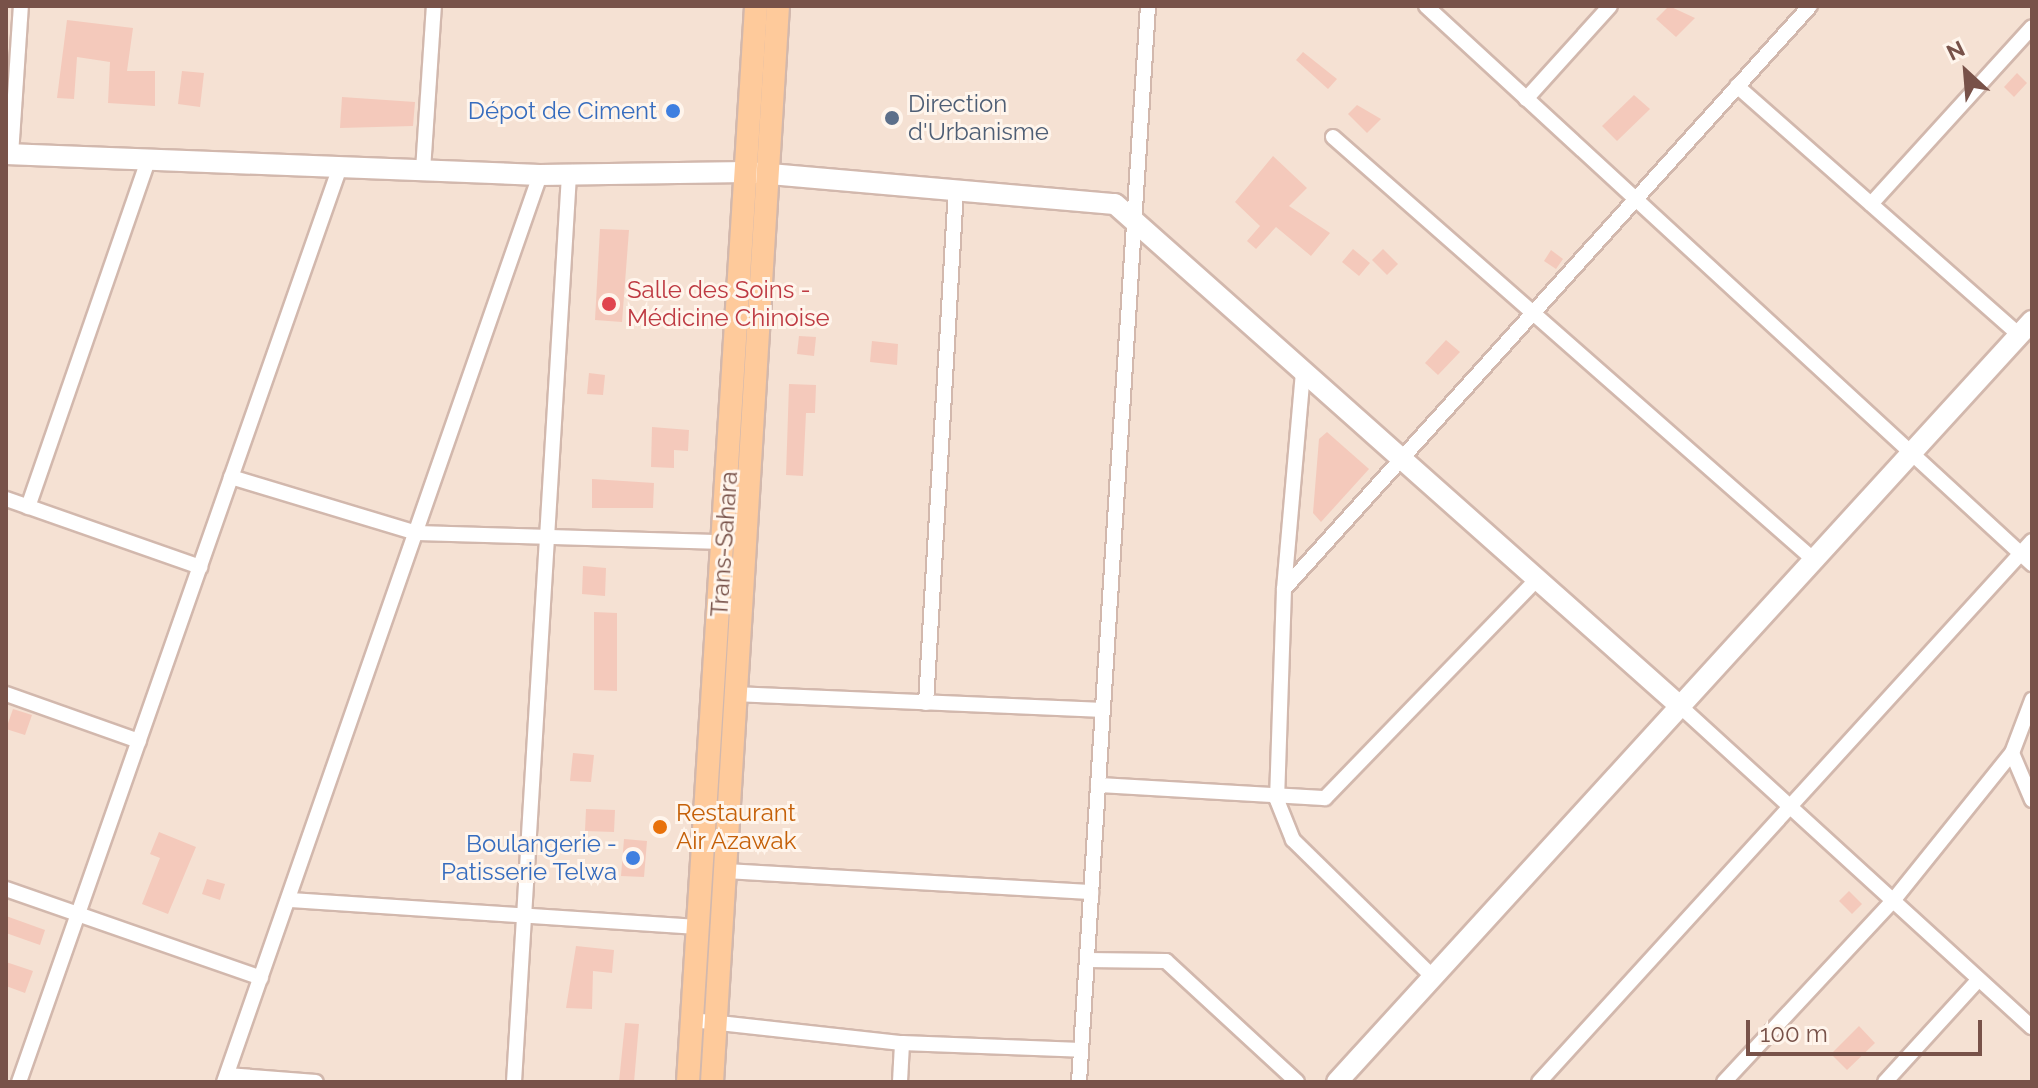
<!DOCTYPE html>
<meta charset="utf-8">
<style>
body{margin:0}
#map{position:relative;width:2038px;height:1088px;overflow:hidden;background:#fdf0e5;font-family:Raleway,sans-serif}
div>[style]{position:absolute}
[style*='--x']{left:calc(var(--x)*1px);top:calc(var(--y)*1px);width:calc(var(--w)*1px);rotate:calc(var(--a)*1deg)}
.residential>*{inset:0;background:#f5e1d3}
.building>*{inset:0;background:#f4c9bb}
.roads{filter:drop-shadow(2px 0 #d2b8ad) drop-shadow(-2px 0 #d2b8ad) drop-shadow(0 2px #d2b8ad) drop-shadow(0 -2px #d2b8ad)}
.street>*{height:14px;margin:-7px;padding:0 7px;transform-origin:7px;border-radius:7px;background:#fff}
.secondary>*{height:20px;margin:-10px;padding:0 10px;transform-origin:10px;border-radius:10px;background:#fff}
.primary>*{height:22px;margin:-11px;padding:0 11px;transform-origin:11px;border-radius:11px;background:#feca9b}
.dots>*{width:22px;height:22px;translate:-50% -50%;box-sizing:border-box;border:4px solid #fff5ec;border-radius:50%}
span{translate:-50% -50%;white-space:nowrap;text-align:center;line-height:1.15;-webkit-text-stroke:6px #fff5ec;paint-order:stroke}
.service-label{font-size:24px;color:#4e5e75}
.left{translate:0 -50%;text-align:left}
.shop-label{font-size:24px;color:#366cbe}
.right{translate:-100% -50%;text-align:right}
.health-label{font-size:24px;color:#be3a42}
.street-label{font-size:24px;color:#785249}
.food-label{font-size:24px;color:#c56008}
.frame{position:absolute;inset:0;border:8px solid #785249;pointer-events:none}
.north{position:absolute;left:1926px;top:32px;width:80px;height:80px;-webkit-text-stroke:6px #fff5ec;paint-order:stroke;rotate:334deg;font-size:22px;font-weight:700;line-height:32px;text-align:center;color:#785249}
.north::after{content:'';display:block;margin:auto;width:28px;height:36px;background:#785249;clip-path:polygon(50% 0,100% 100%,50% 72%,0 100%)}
.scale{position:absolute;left:1746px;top:1020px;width:236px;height:36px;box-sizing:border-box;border:4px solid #785249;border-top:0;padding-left:10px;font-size:24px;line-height:28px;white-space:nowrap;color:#785249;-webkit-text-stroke:6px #fff5ec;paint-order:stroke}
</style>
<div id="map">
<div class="residential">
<i style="clip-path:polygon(6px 6px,2032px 6px,2032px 1082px,6px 1082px)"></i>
</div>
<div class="building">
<i style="clip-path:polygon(1669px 6px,1695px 18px,1676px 37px,1656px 19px)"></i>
<i style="clip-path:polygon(67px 20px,133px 28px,127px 71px,155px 71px,155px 106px,108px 103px,110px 62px,77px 57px,74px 99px,57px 98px)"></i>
<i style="clip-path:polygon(1303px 52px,1337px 79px,1328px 89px,1296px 60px)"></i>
<i style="clip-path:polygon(182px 71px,204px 73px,200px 107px,178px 104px)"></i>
<i style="clip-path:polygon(2017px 73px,2027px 83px,2014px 97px,2004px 87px)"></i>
<i style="clip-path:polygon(1634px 95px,1650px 109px,1617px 141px,1602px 126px)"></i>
<i style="clip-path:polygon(342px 97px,415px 102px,413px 126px,340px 128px)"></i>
<i style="clip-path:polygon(1357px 105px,1381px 119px,1367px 133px,1348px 114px)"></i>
<i style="clip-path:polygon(1273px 156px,1307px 188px,1289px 206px,1330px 233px,1311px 256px,1276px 227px,1256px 249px,1247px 241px,1260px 226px,1235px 202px)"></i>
<i style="clip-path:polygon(600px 229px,629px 230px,622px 322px,595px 320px)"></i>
<i style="clip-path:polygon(1353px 249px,1370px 263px,1359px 276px,1342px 262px)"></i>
<i style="clip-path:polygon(1383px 249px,1398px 264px,1387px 275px,1372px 260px)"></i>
<i style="clip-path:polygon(1551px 250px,1563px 259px,1556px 269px,1544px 261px)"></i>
<i style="clip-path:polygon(799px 336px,816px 337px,814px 356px,797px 354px)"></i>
<i style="clip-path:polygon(1446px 340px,1460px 352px,1438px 375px,1425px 363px)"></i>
<i style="clip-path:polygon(872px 341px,898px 344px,897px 365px,870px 362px)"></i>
<i style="clip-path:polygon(589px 373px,605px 375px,603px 395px,587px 394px)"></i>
<i style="clip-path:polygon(789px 384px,816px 385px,815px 413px,806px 413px,803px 476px,786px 475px)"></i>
<i style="clip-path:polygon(652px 427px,689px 430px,688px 451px,674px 450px,674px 468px,651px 467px)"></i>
<i style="clip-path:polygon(1327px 432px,1369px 469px,1321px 522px,1313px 513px,1319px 439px)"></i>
<i style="clip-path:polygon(592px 479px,654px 483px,653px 508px,592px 508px)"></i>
<i style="clip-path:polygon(583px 566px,606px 568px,605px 596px,582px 594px)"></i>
<i style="clip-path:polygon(594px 612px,617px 613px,617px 691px,594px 690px)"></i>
<i style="clip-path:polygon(13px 709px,32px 715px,25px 735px,6px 729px)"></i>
<i style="clip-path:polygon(573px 753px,594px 755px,591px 782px,570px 781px)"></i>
<i style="clip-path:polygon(586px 809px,615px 810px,614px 832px,585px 831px)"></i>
<i style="clip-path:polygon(159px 832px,196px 847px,168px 914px,142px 904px,160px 858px,150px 854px)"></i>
<i style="clip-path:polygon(624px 839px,647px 841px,644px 877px,621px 876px)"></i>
<i style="clip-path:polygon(207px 879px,225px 884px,220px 900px,202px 894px)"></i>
<i style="clip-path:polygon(1849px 891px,1862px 904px,1852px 914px,1839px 901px)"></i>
<i style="clip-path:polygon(6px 916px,45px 930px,40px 945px,6px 933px)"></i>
<i style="clip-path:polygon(576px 946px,614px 950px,612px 973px,593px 971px,592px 1009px,566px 1008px)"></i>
<i style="clip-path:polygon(6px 962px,33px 971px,25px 993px,6px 986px)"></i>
<i style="clip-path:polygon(625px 1023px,639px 1024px,634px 1082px,619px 1082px)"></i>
<i style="clip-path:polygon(1859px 1026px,1875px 1043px,1847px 1070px,1831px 1054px)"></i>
</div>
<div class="roads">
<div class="street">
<i style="--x:1426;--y:6;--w:824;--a:42.64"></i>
<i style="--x:1737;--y:86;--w:376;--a:41.4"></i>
<i style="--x:1526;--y:99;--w:125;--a:-47.9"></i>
<i style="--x:1333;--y:137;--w:641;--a:41.33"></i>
<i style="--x:11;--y:155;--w:149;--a:-86.2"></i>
<i style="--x:423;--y:170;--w:164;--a:-86.2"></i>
<i style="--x:1871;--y:204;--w:239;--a:-47.7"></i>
<i style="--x:1303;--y:372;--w:218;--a:95"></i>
<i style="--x:1284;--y:589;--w:211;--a:91.9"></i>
<i style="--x:1277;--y:800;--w:43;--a:68.2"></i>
<i style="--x:1293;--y:840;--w:196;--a:44.4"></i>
<i style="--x:231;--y:477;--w:193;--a:16.8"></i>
<i style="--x:416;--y:533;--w:309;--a:1.7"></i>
<i style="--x:6;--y:499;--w:206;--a:19.3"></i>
<i style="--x:28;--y:507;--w:367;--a:-70.9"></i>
<i style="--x:1284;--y:589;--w:785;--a:-47.94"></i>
<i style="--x:6;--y:694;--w:141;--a:19.5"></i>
<i style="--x:735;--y:694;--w:368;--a:2.5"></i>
<i style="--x:926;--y:703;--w:515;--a:-86.66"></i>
<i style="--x:1681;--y:707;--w:475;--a:42.4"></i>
<i style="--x:2012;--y:753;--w:51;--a:66.9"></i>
<i style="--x:1098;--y:785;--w:227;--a:3.3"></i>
<i style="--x:1325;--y:798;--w:305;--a:-45.9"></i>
<i style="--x:724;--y:871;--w:368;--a:3.3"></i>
<i style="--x:6;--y:889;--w:270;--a:19.2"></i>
<i style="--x:290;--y:900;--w:409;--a:3.8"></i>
<i style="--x:1087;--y:960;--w:79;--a:0.7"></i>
<i style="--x:1166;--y:961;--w:178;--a:42.7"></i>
<i style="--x:692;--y:1020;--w:211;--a:6.3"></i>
<i style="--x:902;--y:1043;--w:179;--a:2.2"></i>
<i style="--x:227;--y:1075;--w:89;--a:4.5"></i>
<i style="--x:19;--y:1082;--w:970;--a:-70.67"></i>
<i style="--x:224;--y:1082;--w:960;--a:-70.79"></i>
<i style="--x:514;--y:1082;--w:910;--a:-86.53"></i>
<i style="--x:900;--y:1082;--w:39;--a:-87"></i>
<i style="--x:1079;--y:1082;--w:1078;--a:-86.33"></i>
<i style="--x:1539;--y:1082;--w:732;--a:-47.66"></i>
<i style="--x:1724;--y:1082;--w:246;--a:-47"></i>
<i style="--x:1892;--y:902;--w:191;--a:-51.2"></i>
<i style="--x:2012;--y:753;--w:57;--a:-69.3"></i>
<i style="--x:1885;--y:1082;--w:139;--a:-47.6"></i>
</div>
<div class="secondary">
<i style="--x:6;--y:154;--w:534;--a:2.25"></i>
<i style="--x:540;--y:175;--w:207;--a:-0.8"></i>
<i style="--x:747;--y:172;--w:369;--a:5"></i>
<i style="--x:1115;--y:204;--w:757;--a:41.63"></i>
<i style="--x:1337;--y:1082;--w:1031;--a:-47.6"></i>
</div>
<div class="primary">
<i style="--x:688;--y:1082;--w:1078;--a:-86.38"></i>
<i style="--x:712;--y:1082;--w:1078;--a:-86.49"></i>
</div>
</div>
<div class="dots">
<i style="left:673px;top:111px;background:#3f7fe0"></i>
<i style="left:892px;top:118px;background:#5c6f8a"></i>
<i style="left:609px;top:304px;background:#e0444e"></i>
<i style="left:660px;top:827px;background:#e8710a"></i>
<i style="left:633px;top:858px;background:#3f7fe0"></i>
</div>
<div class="service-label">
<span class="left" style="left:908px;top:118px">Direction<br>d'Urbanisme</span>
</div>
<div class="shop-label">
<span class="right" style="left:657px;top:111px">Dépot de Ciment</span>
<span class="right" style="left:617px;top:858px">Boulangerie -<br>Patisserie Telwa</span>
</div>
<div class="health-label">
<span class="left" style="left:627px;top:304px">Salle des Soins -<br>Médicine Chinoise</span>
</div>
<div class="street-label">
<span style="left:724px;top:544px;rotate:-86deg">Trans-Sahara</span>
</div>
<div class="food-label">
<span class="left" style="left:676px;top:827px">Restaurant<br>Air Azawak</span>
</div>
<div class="frame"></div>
<div class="north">N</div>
<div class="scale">100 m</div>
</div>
